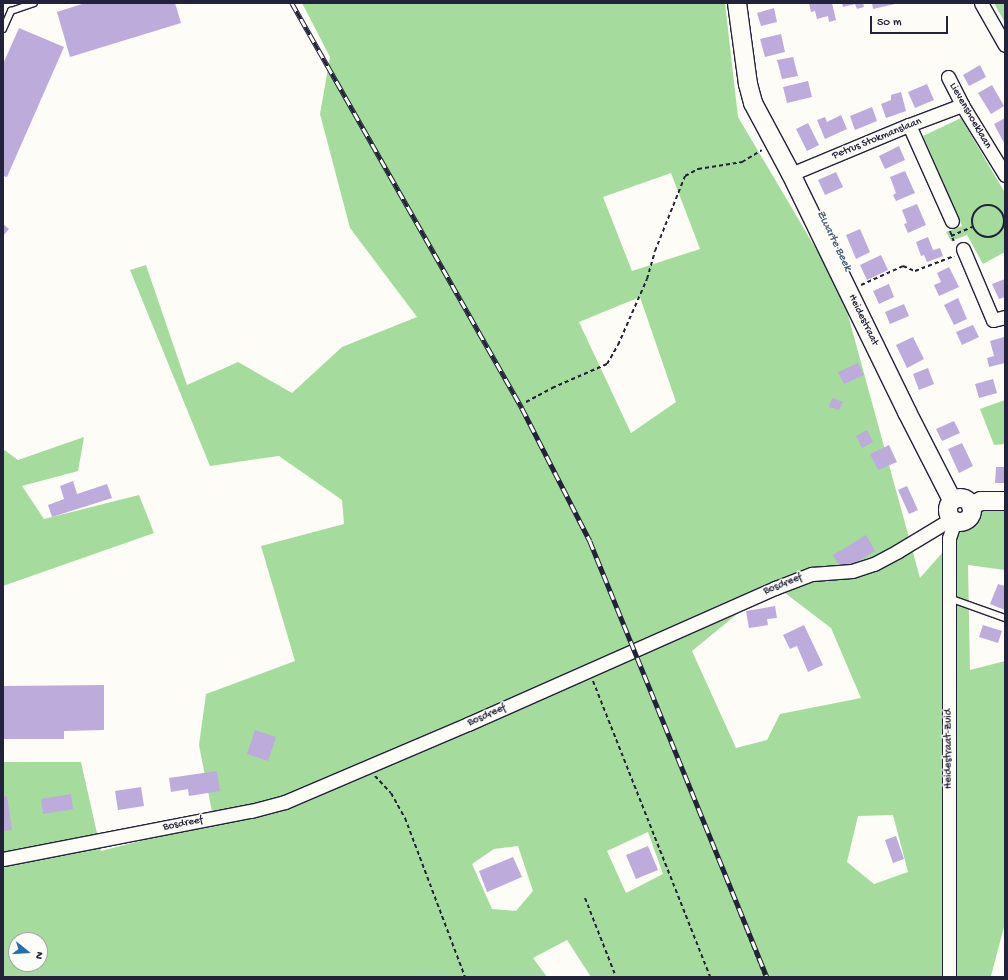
<!DOCTYPE html>
<style>
body{margin:0}
#map{position:relative;width:1008px;height:980px;overflow:hidden;background:#fdfcf7;font-family:"Gochi Hand",sans-serif}
div>[style]{position:absolute}
[style*='--x']{left:calc(var(--x)*1px);top:calc(var(--y)*1px);width:calc(var(--w)*1px);rotate:calc(var(--a)*1deg)}
.green>*{inset:0;background:#a6db9e}
.building>*{inset:0;background:#bcabdb}
.path>*{height:2px;margin-top:-1px;transform-origin:0;background:repeating-linear-gradient(90deg,#22223b 0 4px,transparent 0 7px)}
.path>.ring{margin:-1px;padding:0;box-sizing:content-box;background:none;border:2px solid #22223b;border-radius:50%}
.roads{filter:drop-shadow(1px 0 #22223b) drop-shadow(-1px 0 #22223b) drop-shadow(0 1px #22223b) drop-shadow(0 -1px #22223b)}
.lane>*{height:6px;margin:-3px;padding:0 3px;transform-origin:3px;border-radius:3px;background:#fdfcf7}
.street>*{height:13px;margin:-6.5px;padding:0 6.5px;transform-origin:6.5px;border-radius:6.5px;background:#fdfcf7}
.secondary>*{height:18px;margin:-9px;padding:0 9px;transform-origin:9px;border-radius:9px;background:#fdfcf7}
.secondary>.ring{margin:-9px;padding:0;box-sizing:content-box;background:none;border:18px solid #fdfcf7;border-radius:50%}
.rail>*{height:4.5px;margin-top:-2.25px;transform-origin:0;background:repeating-linear-gradient(90deg,#fdfcf7 0 9px,#22223b 0 18px);box-sizing:border-box;border-block:1px solid #22223b}
span{translate:-50% -50%;white-space:nowrap;text-align:center;line-height:1.15;-webkit-text-stroke:3px #fdfcf7;paint-order:stroke}
.street-label{font-size:11px;color:#22223b}
.water-label{font-size:12px;color:#435b75;font-style:italic}
.frame{position:absolute;inset:0;border:4px solid #22223b;pointer-events:none}
.north{position:absolute;left:8px;top:932px;width:40px;height:40px;box-sizing:border-box;background:#fdfcf7;border:1px solid #a5a5ac;border-radius:50%;rotate:107deg;font-size:11px;font-weight:700;line-height:16px;text-align:center;color:#22223b}
.north::after{content:'';display:block;margin:auto;width:14px;height:18px;background:#1f6fb2;clip-path:polygon(50% 0,100% 100%,50% 72%,0 100%)}
.scale{position:absolute;left:870px;top:16px;width:78px;height:18px;box-sizing:border-box;border:2px solid #22223b;border-top:0;padding-left:5px;font-size:12px;line-height:14px;white-space:nowrap;color:#22223b;-webkit-text-stroke:3px #fdfcf7;paint-order:stroke}
</style>
<div id="map">
<div class="green">
<i style="clip-path:polygon(evenodd,302px 3px,725px 3px,738px 117px,842px 293px,920px 578px,980px 510px,1005px 509px,1005px 570px,968px 565px,970px 670px,1005px 661px,1005px 923px,991px 976px,993px 977px,591px 977px,567px 940px,533px 958px,547px 977px,3px 977px,3px 762px,81px 762px,101px 851px,214px 822px,199px 745px,206px 694px,295px 661px,261px 546px,344px 524px,342px 500px,279px 456px,210px 466px,130px 270px,146px 265px,187px 385px,238px 362px,292px 393px,342px 347px,417px 317px,350px 228px,320px 114px,330px 57px,302px 3px,671px 173px,700px 249px,632px 271px,603px 197px,671px 173px,302px 3px,640px 297px,676px 402px,631px 433px,579px 322px,640px 297px,302px 3px,785px 593px,831px 628px,861px 698px,780px 714px,767px 740px,736px 748px,692px 651px,742px 610px,785px 593px,302px 3px,893px 815px,908px 872px,874px 884px,847px 862px,858px 816px,893px 815px,302px 3px,648px 832px,663px 874px,626px 893px,607px 851px,648px 832px,302px 3px,518px 846px,533px 891px,516px 911px,492px 909px,472px 864px,494px 849px,518px 846px,302px 3px,16px 940px,40px 940px,40px 964px,16px 964px,16px 940px)"></i>
<i style="clip-path:polygon(994px 3px,1005px 3px,1005px 23px)"></i>
<i style="clip-path:polygon(961px 118px,1005px 193px,1005px 252px,983px 264px,967px 235px,951px 241px,946px 232px,962px 226px,923px 136px)"></i>
<i style="clip-path:polygon(1005px 400px,1005px 444px,994px 445px,980px 409px)"></i>
<i style="clip-path:polygon(84px 437px,78px 471px,22px 486px,44px 519px,139px 495px,154px 533px,3px 586px,3px 449px,18px 460px)"></i>
</div>
<div class="building">
<i style="clip-path:polygon(85px 3px,175px 3px,181px 23px,70px 57px,57px 12px)"></i>
<i style="clip-path:polygon(809px 3px,832px 3px,836px 20px,829px 22px,828px 16px,817px 19px,815px 11px,811px 12px)"></i>
<i style="clip-path:polygon(842px 3px,863px 3px,864px 7px,857px 9px,855px 4px,843px 7px)"></i>
<i style="clip-path:polygon(872px 3px,895px 3px,895px 4px,873px 9px)"></i>
<i style="clip-path:polygon(774px 8px,777px 22px,761px 26px,757px 13px)"></i>
<i style="clip-path:polygon(19px 28px,64px 47px,7px 177px,3px 176px,3px 64px)"></i>
<i style="clip-path:polygon(781px 34px,785px 52px,765px 57px,760px 39px)"></i>
<i style="clip-path:polygon(793px 57px,798px 76px,782px 79px,777px 60px)"></i>
<i style="clip-path:polygon(980px 65px,986px 77px,969px 86px,963px 75px)"></i>
<i style="clip-path:polygon(808px 81px,812px 97px,787px 103px,783px 87px)"></i>
<i style="clip-path:polygon(927px 84px,934px 100px,915px 108px,908px 92px)"></i>
<i style="clip-path:polygon(992px 85px,1004px 106px,991px 114px,978px 93px)"></i>
<i style="clip-path:polygon(901px 92px,906px 111px,886px 118px,881px 104px,891px 100px,891px 95px)"></i>
<i style="clip-path:polygon(872px 107px,877px 121px,855px 130px,850px 116px)"></i>
<i style="clip-path:polygon(841px 115px,847px 129px,825px 139px,817px 120px,825px 117px,827px 122px)"></i>
<i style="clip-path:polygon(1005px 118px,1005px 142px,1004px 143px,994px 124px)"></i>
<i style="clip-path:polygon(808px 123px,819px 145px,807px 151px,796px 129px)"></i>
<i style="clip-path:polygon(899px 146px,905px 160px,885px 169px,879px 156px)"></i>
<i style="clip-path:polygon(905px 171px,915px 193px,896px 201px,893px 195px,896px 193px,890px 177px)"></i>
<i style="clip-path:polygon(836px 172px,843px 187px,825px 195px,818px 180px)"></i>
<i style="clip-path:polygon(917px 204px,926px 225px,908px 233px,904px 224px,907px 223px,902px 210px)"></i>
<i style="clip-path:polygon(3px 224px,9px 229px,3px 236px)"></i>
<i style="clip-path:polygon(860px 229px,870px 252px,856px 259px,846px 235px)"></i>
<i style="clip-path:polygon(928px 237px,933px 250px,940px 248px,943px 256px,927px 262px,924px 255px,921px 256px,916px 242px)"></i>
<i style="clip-path:polygon(881px 255px,888px 270px,867px 280px,860px 265px)"></i>
<i style="clip-path:polygon(949px 267px,959px 287px,939px 296px,934px 285px,941px 282px,937px 273px)"></i>
<i style="clip-path:polygon(1005px 279px,1005px 297px,999px 299px,992px 284px)"></i>
<i style="clip-path:polygon(889px 284px,894px 297px,879px 304px,873px 291px)"></i>
<i style="clip-path:polygon(958px 298px,967px 319px,954px 325px,944px 305px)"></i>
<i style="clip-path:polygon(904px 304px,909px 316px,890px 324px,885px 312px)"></i>
<i style="clip-path:polygon(973px 325px,979px 337px,962px 345px,956px 332px)"></i>
<i style="clip-path:polygon(913px 337px,924px 359px,907px 368px,896px 345px)"></i>
<i style="clip-path:polygon(1004px 337px,1005px 363px,989px 367px,987px 358px,994px 356px,990px 341px)"></i>
<i style="clip-path:polygon(858px 363px,864px 375px,844px 384px,838px 372px)"></i>
<i style="clip-path:polygon(928px 368px,934px 384px,919px 390px,913px 374px)"></i>
<i style="clip-path:polygon(993px 379px,997px 393px,979px 398px,975px 384px)"></i>
<i style="clip-path:polygon(832px 398px,843px 402px,839px 410px,829px 407px)"></i>
<i style="clip-path:polygon(954px 421px,960px 433px,942px 441px,936px 429px)"></i>
<i style="clip-path:polygon(867px 430px,873px 442px,862px 448px,856px 436px)"></i>
<i style="clip-path:polygon(962px 443px,973px 466px,959px 473px,948px 449px)"></i>
<i style="clip-path:polygon(889px 445px,897px 462px,878px 470px,870px 454px)"></i>
<i style="clip-path:polygon(996px 467px,1005px 467px,1005px 483px,995px 483px)"></i>
<i style="clip-path:polygon(73px 481px,77px 494px,107px 484px,112px 498px,52px 517px,48px 505px,64px 499px,60px 486px)"></i>
<i style="clip-path:polygon(907px 486px,918px 510px,909px 514px,898px 490px)"></i>
<i style="clip-path:polygon(866px 535px,875px 551px,842px 571px,833px 555px)"></i>
<i style="clip-path:polygon(998px 584px,1005px 586px,1005px 610px,990px 604px)"></i>
<i style="clip-path:polygon(775px 606px,777px 618px,767px 619px,768px 625px,749px 628px,746px 611px)"></i>
<i style="clip-path:polygon(804px 625px,823px 665px,808px 672px,797px 646px,790px 649px,783px 635px)"></i>
<i style="clip-path:polygon(983px 625px,1002px 631px,998px 643px,979px 637px)"></i>
<i style="clip-path:polygon(104px 685px,104px 730px,64px 731px,64px 739px,3px 739px,3px 686px)"></i>
<i style="clip-path:polygon(255px 730px,276px 737px,268px 761px,247px 754px)"></i>
<i style="clip-path:polygon(217px 771px,220px 791px,189px 796px,188px 789px,171px 792px,169px 778px)"></i>
<i style="clip-path:polygon(141px 787px,144px 806px,118px 810px,115px 791px)"></i>
<i style="clip-path:polygon(71px 794px,73px 809px,43px 814px,41px 799px)"></i>
<i style="clip-path:polygon(7px 796px,12px 830px,3px 831px,3px 797px)"></i>
<i style="clip-path:polygon(896px 836px,904px 859px,893px 863px,885px 840px)"></i>
<i style="clip-path:polygon(648px 846px,658px 870px,636px 879px,626px 855px)"></i>
<i style="clip-path:polygon(513px 857px,522px 877px,487px 892px,479px 871px)"></i>
</div>
<div class="path">
<i class="ring" style="left:972px;top:205px;width:30px;height:30px"></i>
<i style="--x:950;--y:231;--w:12;--a:70"></i>
<i style="--x:951;--y:236;--w:23;--a:-23"></i>
<i style="--x:861;--y:285;--w:46;--a:-24.3"></i>
<i style="--x:903;--y:266;--w:13;--a:23"></i>
<i style="--x:915;--y:271;--w:42;--a:-21"></i>
<i style="--x:526;--y:402;--w:30;--a:-28"></i>
<i style="--x:552;--y:388;--w:60;--a:-23.6"></i>
<i style="--x:607;--y:364;--w:22;--a:-60"></i>
<i style="--x:618;--y:345;--w:72;--a:-66.3"></i>
<i style="--x:647;--y:279;--w:29;--a:-74"></i>
<i style="--x:655;--y:251;--w:81;--a:-68.2"></i>
<i style="--x:685;--y:176;--w:15;--a:-28"></i>
<i style="--x:698;--y:169;--w:45;--a:-9"></i>
<i style="--x:742;--y:162;--w:23;--a:-31"></i>
<i style="--x:638;--y:660;--w:341;--a:68.2"></i>
<i style="--x:593;--y:681;--w:318;--a:68.4"></i>
<i style="--x:375;--y:776;--w:23;--a:47"></i>
<i style="--x:391;--y:793;--w:29;--a:61"></i>
<i style="--x:405;--y:818;--w:170;--a:69.3"></i>
<i style="--x:585;--y:898;--w:85;--a:68.6"></i>
</div>
<div class="roads">
<div class="lane">
<i style="--x:3;--y:29;--w:20;--a:-66"></i>
<i style="--x:11;--y:11;--w:24;--a:-19"></i>
<i style="--x:949;--y:598;--w:59;--a:19.7"></i>
</div>
<div class="street">
<i style="--x:981;--y:3;--w:48;--a:60.3"></i>
<i style="--x:948;--y:77;--w:31;--a:63"></i>
<i style="--x:962;--y:105;--w:82;--a:58.4"></i>
<i style="--x:909;--y:125;--w:105;--a:65.9"></i>
<i style="--x:791;--y:174;--w:128;--a:-22.6"></i>
<i style="--x:909;--y:125;--w:57;--a:-20.7"></i>
<i style="--x:963;--y:249;--w:77;--a:67.1"></i>
<i style="--x:993;--y:320;--w:12;--a:-14"></i>
<i style="--x:3;--y:859;--w:253;--a:-11"></i>
<i style="--x:251;--y:811;--w:35;--a:-15"></i>
<i style="--x:285;--y:802;--w:199;--a:-23.1"></i>
<i style="--x:468;--y:724;--w:336;--a:-23.9"></i>
<i style="--x:775;--y:588;--w:40;--a:-21"></i>
<i style="--x:812;--y:574;--w:40;--a:-4.3"></i>
<i style="--x:852;--y:571;--w:23;--a:-18"></i>
<i style="--x:874;--y:564;--w:27;--a:-28"></i>
<i style="--x:898;--y:551;--w:62;--a:-31.1"></i>
<i style="--x:949;--y:977;--w:439;--a:-90"></i>
<i style="--x:949;--y:538;--w:18;--a:-71"></i>
</div>
<div class="secondary">
<i style="--x:737;--y:3;--w:82;--a:82.3"></i>
<i style="--x:748;--y:84;--w:20;--a:75"></i>
<i style="--x:753;--y:103;--w:81;--a:61.8"></i>
<i style="--x:791;--y:174;--w:265;--a:64"></i>
<i style="--x:907;--y:412;--w:99;--a:62.9"></i>
<i class="ring" style="left:948px;top:498px;width:6px;height:6px"></i>
<i style="--x:971;--y:506;--w:11;--a:-27"></i>
<i style="--x:981;--y:501;--w:24;--a:0"></i>
</div>
</div>
<div class="rail">
<i style="--x:292;--y:3;--w:466;--a:60.4"></i>
<i style="--x:522;--y:408;--w:149;--a:62.9"></i>
<i style="--x:590;--y:541;--w:471;--a:67.9"></i>
</div>
<div class="street-label">
<span style="left:970px;top:116px;rotate:60deg">Lievenshoeklaan</span>
<span style="left:877px;top:139px;rotate:-22deg">Petrus Stokmanslaan</span>
<span style="left:863px;top:320px;rotate:64deg">Heidestraat</span>
<span style="left:783px;top:585px;rotate:-22deg">Bosdreef</span>
<span style="left:487px;top:716px;rotate:-24deg">Bosdreef</span>
<span style="left:949px;top:749px;rotate:-90deg">Heidestraat-Zuid</span>
<span style="left:183px;top:824px;rotate:-11deg">Bosdreef</span>
</div>
<div class="water-label">
<span style="left:833px;top:241px;rotate:64deg">Zwarte Beek</span>
</div>
<div class="frame"></div>
<div class="north">N</div>
<div class="scale">50 m</div>
</div>
